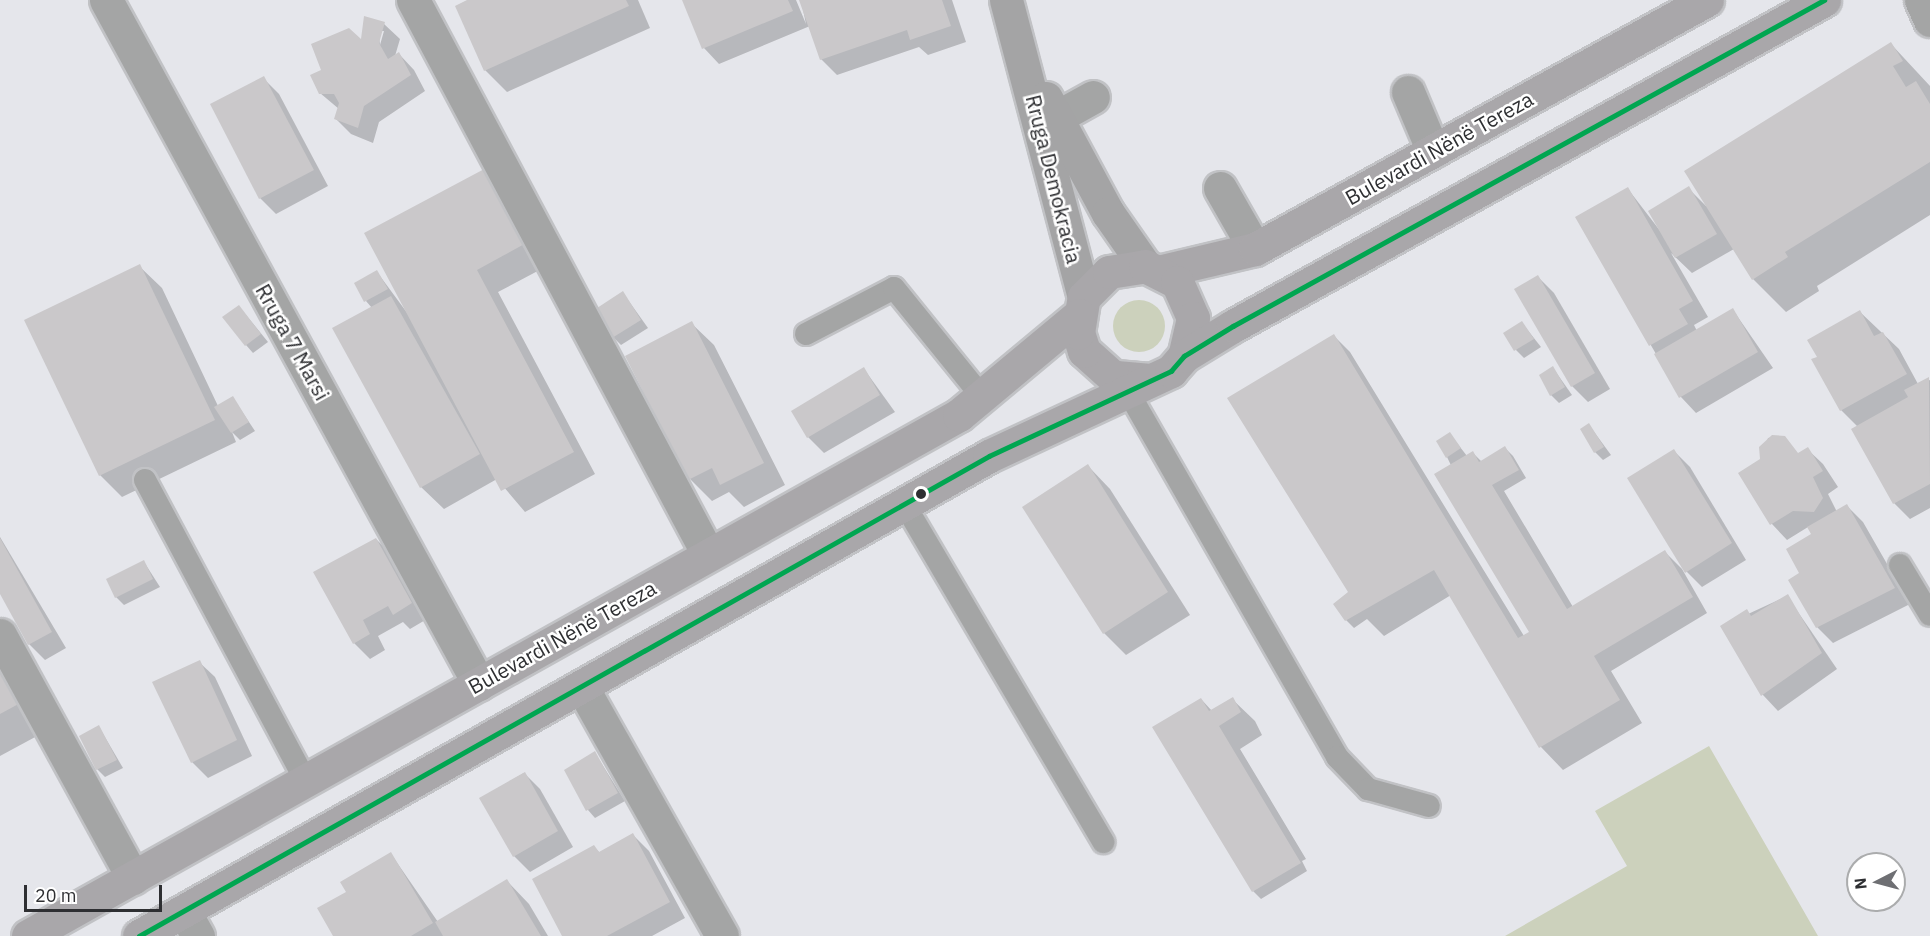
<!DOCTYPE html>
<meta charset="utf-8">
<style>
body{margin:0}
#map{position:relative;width:1930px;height:936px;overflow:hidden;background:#e5e6eb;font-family:"IBM Plex Sans",sans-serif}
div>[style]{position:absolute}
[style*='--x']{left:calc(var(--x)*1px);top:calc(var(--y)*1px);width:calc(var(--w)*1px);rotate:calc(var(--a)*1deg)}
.green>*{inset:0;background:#ccd1bc}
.round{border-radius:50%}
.shadow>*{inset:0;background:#0003}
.building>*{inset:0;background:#cac8ca}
.roads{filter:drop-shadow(2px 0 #c1c2c5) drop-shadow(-2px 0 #c1c2c5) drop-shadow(0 2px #c1c2c5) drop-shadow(0 -2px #c1c2c5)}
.service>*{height:22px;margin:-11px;padding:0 11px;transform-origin:11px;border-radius:11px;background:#a4a5a5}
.minor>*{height:33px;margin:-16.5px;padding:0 16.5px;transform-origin:16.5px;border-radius:16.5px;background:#a4a5a5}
.tertiary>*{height:33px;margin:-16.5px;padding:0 16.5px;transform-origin:16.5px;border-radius:16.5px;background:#a4a5a5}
.secondary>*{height:33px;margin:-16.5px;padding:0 16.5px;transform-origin:16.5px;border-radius:16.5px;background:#a4a4a5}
.primary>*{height:33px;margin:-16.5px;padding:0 16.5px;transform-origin:16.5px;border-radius:16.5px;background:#a9a7aa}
.bus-1>*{height:4.5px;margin:-2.25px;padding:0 2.25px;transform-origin:2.25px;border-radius:2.25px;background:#00a651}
.dots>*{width:16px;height:16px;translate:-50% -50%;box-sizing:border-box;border:3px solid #fff;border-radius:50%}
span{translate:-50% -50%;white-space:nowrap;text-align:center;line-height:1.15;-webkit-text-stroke:5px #fff;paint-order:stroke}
.street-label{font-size:21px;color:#2e2f32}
.north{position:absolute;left:1846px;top:852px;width:60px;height:60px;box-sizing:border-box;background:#fff;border:2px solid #abacad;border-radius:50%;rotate:264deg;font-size:16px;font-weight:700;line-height:24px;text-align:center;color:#2e2f32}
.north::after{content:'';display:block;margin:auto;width:21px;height:27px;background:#6e6f73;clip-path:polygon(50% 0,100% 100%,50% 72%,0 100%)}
.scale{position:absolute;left:24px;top:885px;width:138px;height:27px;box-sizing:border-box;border:3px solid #2e2f32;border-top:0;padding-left:8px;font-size:18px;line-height:21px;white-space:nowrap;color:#2e2f32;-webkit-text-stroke:4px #fff;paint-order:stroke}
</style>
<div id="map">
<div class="green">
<i class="round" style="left:1113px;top:300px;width:52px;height:52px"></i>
<i style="clip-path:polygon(1709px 746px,1818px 936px,1505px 936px,1627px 866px,1595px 811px)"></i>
</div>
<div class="shadow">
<i style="clip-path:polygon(471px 0,638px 0,650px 28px,507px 92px,485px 70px)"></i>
<i style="clip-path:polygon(684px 0,796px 0,806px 24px,801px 0,952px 0,966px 42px,928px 55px,919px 47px,837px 75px,821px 59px,810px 26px,719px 64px,704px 48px)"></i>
<i style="clip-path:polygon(evenodd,384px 24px,400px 39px,395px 56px,399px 54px,414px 70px,425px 91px,379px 122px,373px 143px,351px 134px,335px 118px,339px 109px,320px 93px,323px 71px,384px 24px,381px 31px,384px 31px,380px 45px,379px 37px,381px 31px)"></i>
<i style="clip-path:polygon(1891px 44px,1930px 86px,1930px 215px,1817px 286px,1819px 291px,1786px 312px,1753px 279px,1734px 249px,1692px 273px,1671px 253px,1708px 317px,1694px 325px,1697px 331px,1733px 310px,1773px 368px,1696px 413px,1681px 397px,1577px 218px,1628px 189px,1661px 232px,1688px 188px,1706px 206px)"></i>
<i style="clip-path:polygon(263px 78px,279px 94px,328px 186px,276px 214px,260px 198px)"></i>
<i style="clip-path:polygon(488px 169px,549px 265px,498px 292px,595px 474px,525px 512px,497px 479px,444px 509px,421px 487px,372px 308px,366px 301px,377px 272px,408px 314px)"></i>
<i style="clip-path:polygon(139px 266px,162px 288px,218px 406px,233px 398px,255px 431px,240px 440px,232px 432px,236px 442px,122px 497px,100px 475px)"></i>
<i style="clip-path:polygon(1538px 277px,1554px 293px,1610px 389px,1588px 402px,1572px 386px)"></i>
<i style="clip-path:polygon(623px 293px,648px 328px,621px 345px,613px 337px)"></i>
<i style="clip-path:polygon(1860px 312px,1899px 349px,1918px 384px,1930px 380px,1930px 508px,1910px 519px,1894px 503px,1858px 427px,1841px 410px,1819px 357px)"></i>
<i style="clip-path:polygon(246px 315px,268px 342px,253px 353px,246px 345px)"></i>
<i style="clip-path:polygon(691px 323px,714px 345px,785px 485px,744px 507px,729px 492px,712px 501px,690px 479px)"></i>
<i style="clip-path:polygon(1522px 323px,1541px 347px,1524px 358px,1516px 350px)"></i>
<i style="clip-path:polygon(1334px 336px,1350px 352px,1524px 636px,1531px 632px,1447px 457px,1450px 434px,1467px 456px,1473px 453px,1482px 462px,1505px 448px,1513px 456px,1526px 478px,1504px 491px,1573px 607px,1665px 552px,1682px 569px,1707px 613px,1611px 671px,1642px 723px,1563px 770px,1541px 747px,1451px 595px,1384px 636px,1367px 619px,1354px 628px,1346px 620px,1350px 593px)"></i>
<i style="clip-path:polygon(1553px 368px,1572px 395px,1559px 403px,1551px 395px)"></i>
<i style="clip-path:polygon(864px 369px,895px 412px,824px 453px,808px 437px)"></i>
<i style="clip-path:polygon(1589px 425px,1611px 455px,1603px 460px,1595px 452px)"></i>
<i style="clip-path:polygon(1779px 436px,1798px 455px,1807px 449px,1823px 464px,1838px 487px,1828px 494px,1837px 512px,1847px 506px,1863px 522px,1910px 604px,1833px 643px,1817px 627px,1801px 574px,1813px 535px,1808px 527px,1787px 540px,1772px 524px,1761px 460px,1768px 438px)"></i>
<i style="clip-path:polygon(1674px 451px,1690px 467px,1746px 560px,1702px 587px,1684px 569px)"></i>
<i style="clip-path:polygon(1088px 466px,1110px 489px,1190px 615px,1126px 655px,1104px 633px)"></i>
<i style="clip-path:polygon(0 537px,66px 648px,45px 660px,29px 644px,0 591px)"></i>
<i style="clip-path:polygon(376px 539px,392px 555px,427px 619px,410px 629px,403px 622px,378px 636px,385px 650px,370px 659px,354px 643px)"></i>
<i style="clip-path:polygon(144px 562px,160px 587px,124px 605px,116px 597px)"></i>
<i style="clip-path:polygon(1787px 596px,1837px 669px,1778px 711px,1763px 695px,1722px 626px)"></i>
<i style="clip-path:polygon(0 636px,50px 729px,0 756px)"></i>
<i style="clip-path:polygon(199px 662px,215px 677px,252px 756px,208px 778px,192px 762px)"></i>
<i style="clip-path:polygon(1201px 699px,1212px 711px,1232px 699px,1255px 721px,1262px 735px,1240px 749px,1306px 859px,1302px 861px,1307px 871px,1261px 899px,1253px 891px)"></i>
<i style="clip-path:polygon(99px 727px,123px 768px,105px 777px,97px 769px)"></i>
<i style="clip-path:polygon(595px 753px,625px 801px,595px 818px,588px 810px)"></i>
<i style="clip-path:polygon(524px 773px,540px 789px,573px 847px,530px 872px,514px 856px,481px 798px)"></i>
<i style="clip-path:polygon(633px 835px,649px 851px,685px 918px,652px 936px,564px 936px,594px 847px,600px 853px)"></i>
<i style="clip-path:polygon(391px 854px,438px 922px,507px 881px,529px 904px,548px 936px,335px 936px,348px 892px)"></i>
</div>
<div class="building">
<i style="clip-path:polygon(467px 0,626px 0,629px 6px,484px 71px,455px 6px)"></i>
<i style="clip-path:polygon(682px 0,788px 0,793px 11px,702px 49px)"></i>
<i style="clip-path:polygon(799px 0,942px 0,951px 26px,910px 40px,907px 30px,820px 60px)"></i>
<i style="clip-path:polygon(364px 16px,385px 22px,379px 43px,388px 59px,399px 52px,411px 75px,364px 106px,358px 128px,334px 119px,339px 103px,334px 94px,319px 94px,310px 75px,321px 70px,311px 44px,349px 28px,361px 39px)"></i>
<i style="clip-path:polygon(1891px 42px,1903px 61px,1893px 66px,1906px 87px,1916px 81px,1930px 104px,1930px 162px,1785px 252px,1788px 257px,1752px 280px,1684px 171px)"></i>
<i style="clip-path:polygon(264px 76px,314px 170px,259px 199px,210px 104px)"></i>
<i style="clip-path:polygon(488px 167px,528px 242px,477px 270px,574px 452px,501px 491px,364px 233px)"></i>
<i style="clip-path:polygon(1689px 186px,1717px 234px,1675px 258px,1648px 211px)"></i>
<i style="clip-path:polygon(1628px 187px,1693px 301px,1679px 309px,1688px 324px,1649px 346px,1575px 217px)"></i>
<i style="clip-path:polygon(140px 264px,215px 420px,99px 476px,24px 320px)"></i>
<i style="clip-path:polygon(377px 270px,388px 289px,364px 302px,354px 283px)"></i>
<i style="clip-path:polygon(1538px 275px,1595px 373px,1571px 387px,1514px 289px)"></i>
<i style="clip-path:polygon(623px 291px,641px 320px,612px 338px,594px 310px)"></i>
<i style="clip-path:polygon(391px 296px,480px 454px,420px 488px,332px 328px)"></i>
<i style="clip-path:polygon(239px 305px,261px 334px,245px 346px,222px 317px)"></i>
<i style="clip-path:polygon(1733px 308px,1758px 352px,1679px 398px,1654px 354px)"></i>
<i style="clip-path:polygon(1860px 310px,1874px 336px,1883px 332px,1907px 374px,1840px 411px,1811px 359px,1817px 357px,1807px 340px)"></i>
<i style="clip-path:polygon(692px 321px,764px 463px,720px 485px,712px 468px,688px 480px,625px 356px)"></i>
<i style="clip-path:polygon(1522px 321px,1534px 339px,1514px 351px,1503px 333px)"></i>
<i style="clip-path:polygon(1334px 334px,1518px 638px,1529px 632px,1434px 474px,1473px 451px,1479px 462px,1505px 446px,1519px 470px,1492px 485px,1567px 609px,1665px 550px,1693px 597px,1594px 656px,1620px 700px,1539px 748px,1434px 570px,1345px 621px,1333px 604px,1348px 592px,1227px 398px)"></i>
<i style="clip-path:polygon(1553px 366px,1565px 387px,1550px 396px,1539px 375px)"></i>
<i style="clip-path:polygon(864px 367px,880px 395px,807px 438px,791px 411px)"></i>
<i style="clip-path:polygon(1929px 377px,1930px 484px,1893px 504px,1851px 429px,1908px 397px,1904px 390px)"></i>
<i style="clip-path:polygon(233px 396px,249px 422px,231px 433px,214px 407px)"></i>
<i style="clip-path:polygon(1589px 423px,1604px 447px,1594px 453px,1580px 429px)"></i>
<i style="clip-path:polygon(1450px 432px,1461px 448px,1446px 458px,1436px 441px)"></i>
<i style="clip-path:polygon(1772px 435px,1785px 436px,1798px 453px,1808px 447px,1823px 471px,1813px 477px,1823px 498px,1814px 512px,1793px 511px,1770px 525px,1738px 473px,1760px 459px,1759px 447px)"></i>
<i style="clip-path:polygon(1674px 449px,1732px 543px,1685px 573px,1627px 478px)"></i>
<i style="clip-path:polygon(1088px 464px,1168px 592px,1103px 634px,1022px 507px)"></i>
<i style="clip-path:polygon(1847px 504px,1895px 588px,1816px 628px,1788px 580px,1799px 573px,1786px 549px,1811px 534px,1807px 527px)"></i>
<i style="clip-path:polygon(0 538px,52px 632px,28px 645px,0 594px)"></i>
<i style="clip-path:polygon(376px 538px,412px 603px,393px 615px,388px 606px,363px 620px,370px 634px,353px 644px,313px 572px)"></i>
<i style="clip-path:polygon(144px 560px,153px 579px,115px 598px,106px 579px)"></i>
<i style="clip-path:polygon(1788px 594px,1822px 653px,1761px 696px,1720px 626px,1747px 609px,1751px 616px)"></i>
<i style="clip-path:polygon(0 656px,24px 701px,0 714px)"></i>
<i style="clip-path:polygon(200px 660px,237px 740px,191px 763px,152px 682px)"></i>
<i style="clip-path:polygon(1233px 697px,1241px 712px,1219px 726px,1301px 863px,1252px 892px,1152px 727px,1201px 698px,1209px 711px)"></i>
<i style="clip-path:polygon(99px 725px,117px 760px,96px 770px,79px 736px)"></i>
<i style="clip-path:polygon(595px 751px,618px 793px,586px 811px,564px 770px)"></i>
<i style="clip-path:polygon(525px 772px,558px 831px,513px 857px,479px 798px)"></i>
<i style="clip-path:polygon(633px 833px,670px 902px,607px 936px,562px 936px,532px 879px,594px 845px,599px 852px)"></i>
<i style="clip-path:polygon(391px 852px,433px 923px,411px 936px,333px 936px,317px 908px,346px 892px,340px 882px)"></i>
<i style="clip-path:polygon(507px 879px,541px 936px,443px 936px,435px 922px)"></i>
</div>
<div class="roads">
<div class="service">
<i style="--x:806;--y:334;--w:99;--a:-27.6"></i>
<i style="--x:894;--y:288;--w:141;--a:51"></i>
<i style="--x:1127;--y:390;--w:423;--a:60.2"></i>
<i style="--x:1337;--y:757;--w:45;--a:45.9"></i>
<i style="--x:1368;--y:789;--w:63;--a:15.6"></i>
<i style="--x:145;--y:480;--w:341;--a:61.9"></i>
<i style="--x:906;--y:507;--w:389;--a:59.5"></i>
<i style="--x:1900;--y:565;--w:58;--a:59"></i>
</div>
<div class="minor">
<i style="--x:106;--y:0;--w:779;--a:61.4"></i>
<i style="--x:413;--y:0;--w:628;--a:61.97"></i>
<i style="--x:1408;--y:92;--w:64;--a:67"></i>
<i style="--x:1057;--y:117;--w:41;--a:-29.1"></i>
<i style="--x:1220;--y:188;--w:70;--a:60.2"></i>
<i style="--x:0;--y:635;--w:277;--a:61.3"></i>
<i style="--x:583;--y:689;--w:283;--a:60.6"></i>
<i style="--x:184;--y:911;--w:29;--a:61"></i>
</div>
<div class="tertiary">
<i style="--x:1921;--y:0;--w:22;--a:66"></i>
</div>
<div class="secondary">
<i style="--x:1006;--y:0;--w:307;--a:75.3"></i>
<i style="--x:1046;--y:98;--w:131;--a:61.7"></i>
<i style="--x:1108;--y:213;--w:65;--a:55.1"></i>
</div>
<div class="primary">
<i style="--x:1162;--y:271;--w:96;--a:-13.3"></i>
<i style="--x:1255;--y:249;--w:516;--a:-28.85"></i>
<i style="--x:1150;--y:380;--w:37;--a:-175"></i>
<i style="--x:1113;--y:377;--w:39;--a:-138"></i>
<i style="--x:1084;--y:351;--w:19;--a:-108"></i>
<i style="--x:1078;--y:333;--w:36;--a:-81"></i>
<i style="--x:1084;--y:297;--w:35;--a:-45"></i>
<i style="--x:1109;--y:272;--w:36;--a:-9"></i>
<i style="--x:1145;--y:266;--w:36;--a:27"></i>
<i style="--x:1177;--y:282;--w:39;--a:66"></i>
<i style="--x:1193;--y:318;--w:39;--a:103"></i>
<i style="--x:28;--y:936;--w:1067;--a:-29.23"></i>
<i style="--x:959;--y:415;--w:156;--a:-39.8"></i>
<i style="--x:139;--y:936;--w:976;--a:-29.45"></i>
<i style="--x:989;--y:456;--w:201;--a:-25"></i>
<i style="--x:1171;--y:371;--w:20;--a:-49"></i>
<i style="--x:1184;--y:356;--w:57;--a:-31.5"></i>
<i style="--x:1233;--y:326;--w:675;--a:-28.88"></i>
</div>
</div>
<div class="bus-1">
<i style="--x:139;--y:936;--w:976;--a:-29.45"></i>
<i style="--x:989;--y:456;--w:201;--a:-25"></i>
<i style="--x:1171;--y:371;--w:20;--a:-49"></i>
<i style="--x:1184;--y:356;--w:57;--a:-31.5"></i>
<i style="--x:1233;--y:326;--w:675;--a:-28.88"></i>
</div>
<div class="dots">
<i style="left:921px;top:494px;background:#2e2f32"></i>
</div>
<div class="street-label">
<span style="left:1439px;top:148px;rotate:-29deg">Bulevardi Nënë Tereza</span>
<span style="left:1054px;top:179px;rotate:76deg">Rruga Demokracia</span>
<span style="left:293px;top:342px;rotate:61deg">Rruga 7 Marsi</span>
<span style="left:562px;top:637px;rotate:-29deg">Bulevardi Nënë Tereza</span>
</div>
<div class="north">N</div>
<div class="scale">20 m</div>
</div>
